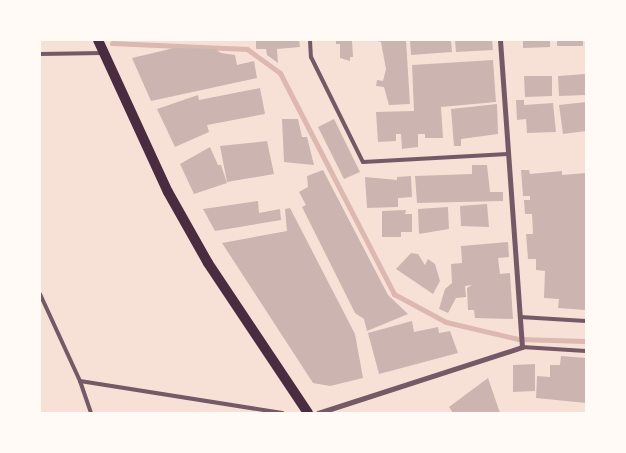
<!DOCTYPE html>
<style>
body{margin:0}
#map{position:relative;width:626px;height:453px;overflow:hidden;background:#f7e1d7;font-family:"Source Sans 3",sans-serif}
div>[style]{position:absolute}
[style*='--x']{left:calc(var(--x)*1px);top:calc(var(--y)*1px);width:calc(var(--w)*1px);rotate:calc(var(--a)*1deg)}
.stream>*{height:5px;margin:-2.5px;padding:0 2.5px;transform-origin:2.5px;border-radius:2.5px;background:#dcb8b0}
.building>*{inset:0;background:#ccb4b1}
.service>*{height:4px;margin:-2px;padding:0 2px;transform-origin:2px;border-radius:2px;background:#755966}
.minor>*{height:5px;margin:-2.5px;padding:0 2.5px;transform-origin:2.5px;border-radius:2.5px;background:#755966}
.secondary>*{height:10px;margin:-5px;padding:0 5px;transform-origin:5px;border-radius:5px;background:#4a2c40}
span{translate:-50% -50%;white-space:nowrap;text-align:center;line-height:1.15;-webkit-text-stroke:5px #fffaf5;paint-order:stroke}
.frame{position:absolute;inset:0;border:41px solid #fffaf5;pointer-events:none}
</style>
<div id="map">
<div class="stream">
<i style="--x:112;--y:43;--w:135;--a:2.5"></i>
<i style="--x:247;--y:49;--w:41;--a:36"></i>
<i style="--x:280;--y:73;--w:249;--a:62.7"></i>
<i style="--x:394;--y:294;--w:59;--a:28.3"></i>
<i style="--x:446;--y:322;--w:74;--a:13.3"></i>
<i style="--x:518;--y:339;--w:68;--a:1.7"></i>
</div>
<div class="building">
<i style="clip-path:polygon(256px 40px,299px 40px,300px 47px,277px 49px,278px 63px,267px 55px,266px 49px,256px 49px)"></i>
<i style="clip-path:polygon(336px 40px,352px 40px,353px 57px,350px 57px,350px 61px,340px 58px,340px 44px,336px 44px)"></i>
<i style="clip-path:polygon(374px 40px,406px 40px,410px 104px,389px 105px,384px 87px,376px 86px,377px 80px,383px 81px,386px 69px,381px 42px)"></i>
<i style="clip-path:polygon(410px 40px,451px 40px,452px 52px,411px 55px)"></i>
<i style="clip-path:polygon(455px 40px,492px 40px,493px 50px,456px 52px)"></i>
<i style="clip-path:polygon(523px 40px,550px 40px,550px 47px,523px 48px)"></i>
<i style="clip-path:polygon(557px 40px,583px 40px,583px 46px,557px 46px)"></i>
<i style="clip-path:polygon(174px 48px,215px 49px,221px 53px,235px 55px,237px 65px,254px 61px,257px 78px,151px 101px,132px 58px)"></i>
<i style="clip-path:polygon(493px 60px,496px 102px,441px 107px,443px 138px,425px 138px,425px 134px,418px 134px,418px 147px,402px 149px,401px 134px,396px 134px,396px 141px,378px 142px,376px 112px,414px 111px,412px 65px)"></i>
<i style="clip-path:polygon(586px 74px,586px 95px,559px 96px,558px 76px)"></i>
<i style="clip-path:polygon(524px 76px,552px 76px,552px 96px,525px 97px)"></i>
<i style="clip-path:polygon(260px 88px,265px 114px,207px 125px,209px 132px,175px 147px,157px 109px,198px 95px,199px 100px)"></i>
<i style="clip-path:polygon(516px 100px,524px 100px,524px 105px,553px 103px,556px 132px,527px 133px,526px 119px,517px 120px)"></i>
<i style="clip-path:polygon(586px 102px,586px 131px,563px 134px,559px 105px)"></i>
<i style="clip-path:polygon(497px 104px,498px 134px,461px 139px,461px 146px,454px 146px,451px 109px)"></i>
<i style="clip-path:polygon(282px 119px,298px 119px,302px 137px,307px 137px,314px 165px,284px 162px)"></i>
<i style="clip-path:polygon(334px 119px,360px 172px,344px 179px,318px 127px)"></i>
<i style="clip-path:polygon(267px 141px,274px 174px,227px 182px,220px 146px)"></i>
<i style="clip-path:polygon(210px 147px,218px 165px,221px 165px,227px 183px,194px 194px,180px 164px)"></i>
<i style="clip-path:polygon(472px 165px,487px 165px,490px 192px,503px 192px,503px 201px,417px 203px,415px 176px,472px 174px)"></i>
<i style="clip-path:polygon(323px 170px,388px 295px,408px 314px,367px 331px,364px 319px,355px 313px,302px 207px,306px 205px,299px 192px,308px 187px,307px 176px)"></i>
<i style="clip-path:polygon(521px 170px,529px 170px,530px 174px,562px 171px,562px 175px,586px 173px,586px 310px,558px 308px,559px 299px,544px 298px,545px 271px,536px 270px,536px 259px,528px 259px,526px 234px,533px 234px,532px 214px,525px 214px,524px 200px,530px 200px,530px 196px,523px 196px)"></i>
<i style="clip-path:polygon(411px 176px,412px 197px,398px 198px,398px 207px,367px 208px,365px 177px,397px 180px,397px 177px)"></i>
<i style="clip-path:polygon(258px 201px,259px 213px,280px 209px,281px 220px,215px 231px,203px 209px)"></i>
<i style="clip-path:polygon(487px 204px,489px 227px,461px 226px,460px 206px)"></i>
<i style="clip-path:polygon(448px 207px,449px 229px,419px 234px,418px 209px)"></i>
<i style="clip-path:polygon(290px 208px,355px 334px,363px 378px,330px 386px,313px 383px,222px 243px,287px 231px,285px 209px)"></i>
<i style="clip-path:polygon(406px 210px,405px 214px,412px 214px,412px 232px,401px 232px,401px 237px,382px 237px,382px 211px)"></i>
<i style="clip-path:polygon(508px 242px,509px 257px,498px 258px,500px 274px,510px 273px,513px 319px,475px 318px,474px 310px,468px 310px,467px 288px,472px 285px,465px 286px,466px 297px,456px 298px,448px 313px,439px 309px,445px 289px,452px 283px,451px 264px,462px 263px,461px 246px)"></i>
<i style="clip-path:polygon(411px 253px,418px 254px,425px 265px,428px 259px,435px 264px,440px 281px,433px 294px,396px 269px)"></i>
<i style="clip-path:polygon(412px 321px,414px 332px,438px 327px,439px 333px,450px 331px,458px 353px,379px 374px,368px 333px)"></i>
<i style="clip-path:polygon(561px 356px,586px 358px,586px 403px,536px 398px,537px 376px,550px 377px,550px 365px,560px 365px)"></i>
<i style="clip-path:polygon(535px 364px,535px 391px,513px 392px,513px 365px)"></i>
<i style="clip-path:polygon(488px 378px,500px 413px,453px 413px,449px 407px)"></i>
</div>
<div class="service">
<i style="--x:310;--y:40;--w:17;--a:87"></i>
<i style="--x:311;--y:57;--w:117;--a:63.7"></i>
<i style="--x:363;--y:162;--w:145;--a:-3.2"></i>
<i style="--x:40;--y:54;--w:63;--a:-0.9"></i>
<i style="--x:40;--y:294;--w:96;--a:65.3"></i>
<i style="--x:80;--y:381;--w:34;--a:71"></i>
<i style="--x:520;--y:317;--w:66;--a:3.5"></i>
<i style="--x:522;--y:347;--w:64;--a:3.6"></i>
<i style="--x:80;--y:381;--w:205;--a:9"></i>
</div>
<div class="minor">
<i style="--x:318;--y:413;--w:214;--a:-17.9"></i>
<i style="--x:522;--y:347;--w:308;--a:-94.1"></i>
</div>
<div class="secondary">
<i style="--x:98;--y:40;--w:167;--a:65.3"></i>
<i style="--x:168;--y:192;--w:81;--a:60.6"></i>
<i style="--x:208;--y:263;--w:180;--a:56.3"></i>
</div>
<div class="frame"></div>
</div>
